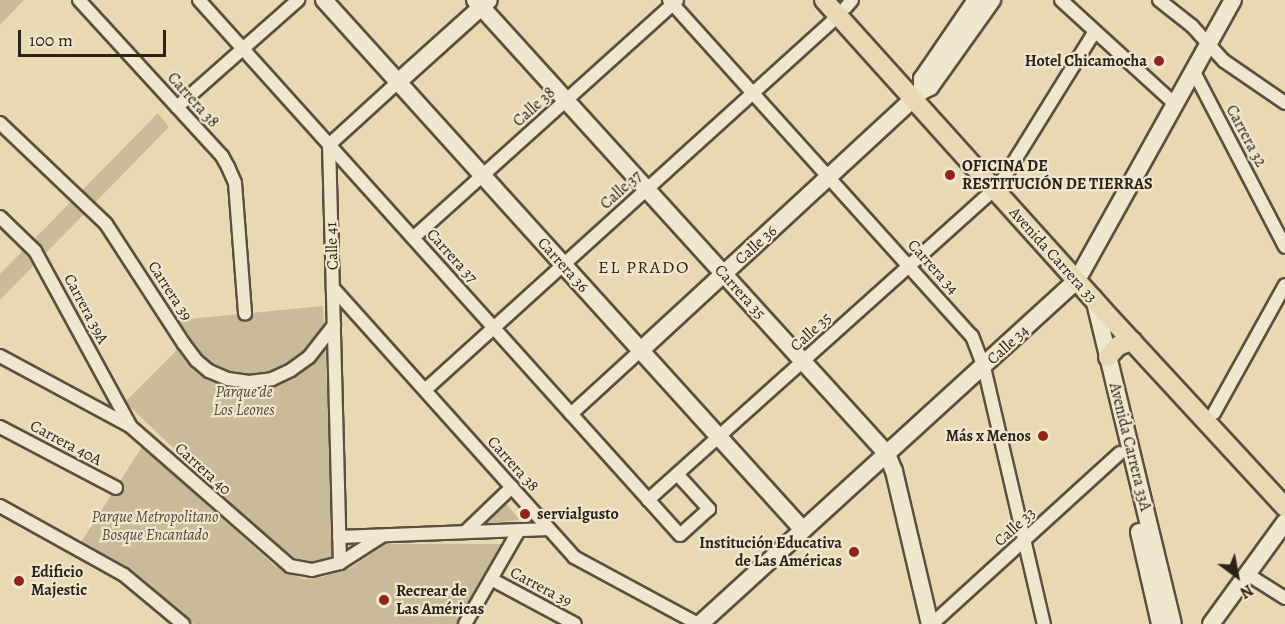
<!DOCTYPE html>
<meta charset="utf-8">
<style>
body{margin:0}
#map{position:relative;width:1285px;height:624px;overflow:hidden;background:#e9d9b3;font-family:Alegreya,serif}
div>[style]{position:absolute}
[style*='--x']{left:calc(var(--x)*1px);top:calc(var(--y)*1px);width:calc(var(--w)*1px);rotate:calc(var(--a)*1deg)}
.green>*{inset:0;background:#c9ba99}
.roads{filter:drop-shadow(2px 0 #5b503f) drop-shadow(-2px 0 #5b503f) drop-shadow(0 2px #5b503f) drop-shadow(0 -2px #5b503f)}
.street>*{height:12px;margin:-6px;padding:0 6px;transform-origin:6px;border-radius:6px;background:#f1e6ce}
.secondary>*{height:16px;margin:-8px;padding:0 8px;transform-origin:8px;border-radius:8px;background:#f1e6ce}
.primary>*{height:18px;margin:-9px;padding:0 9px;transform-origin:9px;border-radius:9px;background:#e9d9b3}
.dots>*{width:16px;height:16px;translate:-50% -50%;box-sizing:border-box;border:3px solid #f1e6ce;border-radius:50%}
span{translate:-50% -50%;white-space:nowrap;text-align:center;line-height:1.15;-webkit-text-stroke:4.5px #f1e6ce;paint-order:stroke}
.poi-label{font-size:16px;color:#2c2318;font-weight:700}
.right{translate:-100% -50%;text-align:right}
.left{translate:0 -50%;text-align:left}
.street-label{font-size:16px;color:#2c2318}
.park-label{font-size:16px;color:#534938;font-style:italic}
.neighbourhood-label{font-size:18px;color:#2c2318;letter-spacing:1.5px}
.north{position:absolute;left:1207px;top:546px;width:60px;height:60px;-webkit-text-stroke:4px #f1e6ce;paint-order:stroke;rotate:148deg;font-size:16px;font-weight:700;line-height:24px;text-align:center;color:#2c2318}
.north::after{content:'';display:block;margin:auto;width:21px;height:27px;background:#2c2318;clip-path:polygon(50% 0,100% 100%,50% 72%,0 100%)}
.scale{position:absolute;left:18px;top:30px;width:148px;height:27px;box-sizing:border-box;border:3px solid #2c2318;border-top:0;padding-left:8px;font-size:18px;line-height:21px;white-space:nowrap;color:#2c2318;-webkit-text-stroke:4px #f1e6ce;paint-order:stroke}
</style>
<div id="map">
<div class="green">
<i style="clip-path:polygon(0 0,24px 0,0 25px)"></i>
<i style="clip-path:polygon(158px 113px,169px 127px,0 300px,0 274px)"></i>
<i style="clip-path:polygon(323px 306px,335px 559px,312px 566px,292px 561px,125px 402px,190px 337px,178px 320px)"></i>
<i style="clip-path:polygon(142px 447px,275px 566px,303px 579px,323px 577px,352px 567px,385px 544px,501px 544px,457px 624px,194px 624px,127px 567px,81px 542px)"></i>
<i style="clip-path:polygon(506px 504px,520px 520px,483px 524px)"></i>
</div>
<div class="roads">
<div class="street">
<i style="--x:79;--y:0;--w:212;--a:47.5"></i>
<i style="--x:222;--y:156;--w:13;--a:61"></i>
<i style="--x:228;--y:167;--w:17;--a:66"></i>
<i style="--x:235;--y:183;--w:131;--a:85.6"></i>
<i style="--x:199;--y:0;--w:719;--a:48.04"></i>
<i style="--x:680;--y:535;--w:39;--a:-42"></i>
<i style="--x:709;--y:509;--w:47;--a:-132.4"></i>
<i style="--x:669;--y:0;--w:452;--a:48"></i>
<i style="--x:972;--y:336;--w:33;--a:69"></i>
<i style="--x:984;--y:367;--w:264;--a:76.9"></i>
<i style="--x:1061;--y:0;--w:154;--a:42.4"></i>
<i style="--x:1159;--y:0;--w:42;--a:38.2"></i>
<i style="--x:1192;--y:26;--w:47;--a:47.6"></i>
<i style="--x:1224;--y:61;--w:74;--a:34.5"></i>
<i style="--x:846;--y:7;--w:9;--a:-49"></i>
<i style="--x:1194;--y:72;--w:197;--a:62.5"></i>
<i style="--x:177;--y:107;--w:162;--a:-41.5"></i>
<i style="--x:0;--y:123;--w:146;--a:43.6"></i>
<i style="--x:106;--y:224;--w:143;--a:57"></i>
<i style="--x:184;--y:344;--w:21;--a:53"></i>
<i style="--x:197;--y:361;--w:16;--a:40"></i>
<i style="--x:209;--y:371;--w:21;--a:23"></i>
<i style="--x:228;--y:379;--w:21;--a:8"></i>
<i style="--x:249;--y:382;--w:23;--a:-7"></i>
<i style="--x:272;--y:379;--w:21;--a:-25"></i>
<i style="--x:291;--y:370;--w:22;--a:-36"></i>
<i style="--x:309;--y:357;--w:41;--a:-52"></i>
<i style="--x:1002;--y:181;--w:176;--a:-58.2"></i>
<i style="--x:0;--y:217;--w:49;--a:44.2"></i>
<i style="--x:35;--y:251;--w:198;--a:61.4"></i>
<i style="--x:413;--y:238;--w:355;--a:-42"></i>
<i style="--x:333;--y:288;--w:361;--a:48.1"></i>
<i style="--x:574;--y:557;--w:141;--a:28.4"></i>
<i style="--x:0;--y:356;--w:148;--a:28.3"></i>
<i style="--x:130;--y:426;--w:213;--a:41.2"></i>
<i style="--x:290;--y:566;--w:22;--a:10"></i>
<i style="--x:312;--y:570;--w:29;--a:-14"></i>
<i style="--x:340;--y:563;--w:50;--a:-32.7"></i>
<i style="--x:425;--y:390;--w:557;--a:-42.16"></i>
<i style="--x:1214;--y:413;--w:146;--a:-61"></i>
<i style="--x:571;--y:414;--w:95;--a:-42.4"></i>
<i style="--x:0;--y:427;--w:131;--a:27.7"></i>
<i style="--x:648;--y:500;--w:466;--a:-41.9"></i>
<i style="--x:0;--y:506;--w:142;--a:29.1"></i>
<i style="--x:124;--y:575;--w:77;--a:39.7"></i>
<i style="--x:465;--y:532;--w:65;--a:-43.8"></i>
<i style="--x:339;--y:537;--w:210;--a:-2.2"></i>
<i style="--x:340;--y:563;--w:418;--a:-91.5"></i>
<i style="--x:329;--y:145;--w:93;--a:-42.4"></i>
<i style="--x:1247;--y:574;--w:45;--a:32.3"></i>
<i style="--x:491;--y:579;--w:95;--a:28.2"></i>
<i style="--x:465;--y:624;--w:108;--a:-60.1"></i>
<i style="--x:932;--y:624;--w:254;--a:-42.3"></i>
</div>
<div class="secondary">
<i style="--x:324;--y:0;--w:714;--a:47.89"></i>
<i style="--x:475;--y:0;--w:613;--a:47.78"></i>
<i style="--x:887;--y:454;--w:18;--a:68"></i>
<i style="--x:894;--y:471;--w:157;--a:76.8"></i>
<i style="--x:398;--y:82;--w:122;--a:-42"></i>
<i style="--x:922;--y:90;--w:11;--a:-90"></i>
<i style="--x:922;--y:79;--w:96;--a:-55.6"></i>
<i style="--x:1094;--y:298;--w:335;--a:76.4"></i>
<i style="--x:641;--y:350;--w:382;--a:-42.7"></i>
<i style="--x:922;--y:91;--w:9;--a:-27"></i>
<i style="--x:930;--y:87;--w:107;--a:-54.5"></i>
<i style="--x:1139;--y:532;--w:94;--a:77.1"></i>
<i style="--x:700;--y:624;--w:510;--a:-42.38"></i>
<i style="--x:1077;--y:280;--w:321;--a:-60.9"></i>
<i style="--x:1211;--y:624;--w:126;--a:-54"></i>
</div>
<div class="primary">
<i style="--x:824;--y:0;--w:418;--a:48"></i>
<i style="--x:1104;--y:311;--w:267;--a:47.3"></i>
<i style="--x:1108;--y:357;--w:15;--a:-48"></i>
<i style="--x:1118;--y:346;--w:15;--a:-20"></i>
</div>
</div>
<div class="dots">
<i style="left:1159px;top:61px;background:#8f2418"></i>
<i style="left:950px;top:175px;background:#8f2418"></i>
<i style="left:1043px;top:436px;background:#8f2418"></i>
<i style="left:525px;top:514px;background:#8f2418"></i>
<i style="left:854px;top:552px;background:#8f2418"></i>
<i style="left:19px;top:581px;background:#8f2418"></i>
<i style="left:384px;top:600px;background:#8f2418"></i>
</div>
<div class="poi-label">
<span class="right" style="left:1147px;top:61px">Hotel Chicamocha</span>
<span class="left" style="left:962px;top:175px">OFICINA DE<br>RESTITUCIÓN DE TIERRAS</span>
<span class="right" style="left:1031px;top:436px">Más x Menos</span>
<span class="left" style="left:537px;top:514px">servialgusto</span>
<span class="right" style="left:842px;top:552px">Institución Educativa<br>de Las Américas</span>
<span class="left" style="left:31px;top:581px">Edificio<br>Majestic</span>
<span class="left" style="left:396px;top:600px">Recrear de<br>Las Américas</span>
</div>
<div class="street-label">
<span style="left:193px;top:100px;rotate:48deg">Carrera 38</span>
<span style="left:534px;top:107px;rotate:-42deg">Calle 38</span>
<span style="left:1246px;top:136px;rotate:62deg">Carrera 32</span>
<span style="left:621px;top:190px;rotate:-42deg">Calle 37</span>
<span style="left:756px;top:245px;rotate:-42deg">Calle 36</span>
<span style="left:332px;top:246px;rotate:-92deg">Calle 41</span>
<span style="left:1053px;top:255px;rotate:48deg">Avenida Carrera 33</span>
<span style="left:452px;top:256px;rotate:48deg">Carrera 37</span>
<span style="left:563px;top:265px;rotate:48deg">Carrera 36</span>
<span style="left:933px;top:267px;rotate:48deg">Carrera 34</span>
<span style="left:170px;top:291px;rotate:57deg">Carrera 39</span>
<span style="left:740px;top:292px;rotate:48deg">Carrera 35</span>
<span style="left:86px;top:309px;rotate:62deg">Carrera 39A</span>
<span style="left:811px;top:332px;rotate:-42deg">Calle 35</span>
<span style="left:1008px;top:345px;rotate:-42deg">Calle 34</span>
<span style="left:66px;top:443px;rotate:28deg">Carrera 40A</span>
<span style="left:1130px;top:447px;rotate:76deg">Avenida Carrera 33A</span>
<span style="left:513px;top:464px;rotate:48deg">Carrera 38</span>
<span style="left:203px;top:469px;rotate:42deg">Carrera 40</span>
<span style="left:1015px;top:527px;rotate:-42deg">Calle 33</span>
<span style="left:541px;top:587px;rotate:28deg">Carrera 39</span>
</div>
<div class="park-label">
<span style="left:244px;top:401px">Parque de<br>Los Leones</span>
<span style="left:155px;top:526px">Parque Metropolitano<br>Bosque Encantado</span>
</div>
<div class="neighbourhood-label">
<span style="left:644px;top:267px">EL PRADO</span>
</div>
<div class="north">N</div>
<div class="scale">100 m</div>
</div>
